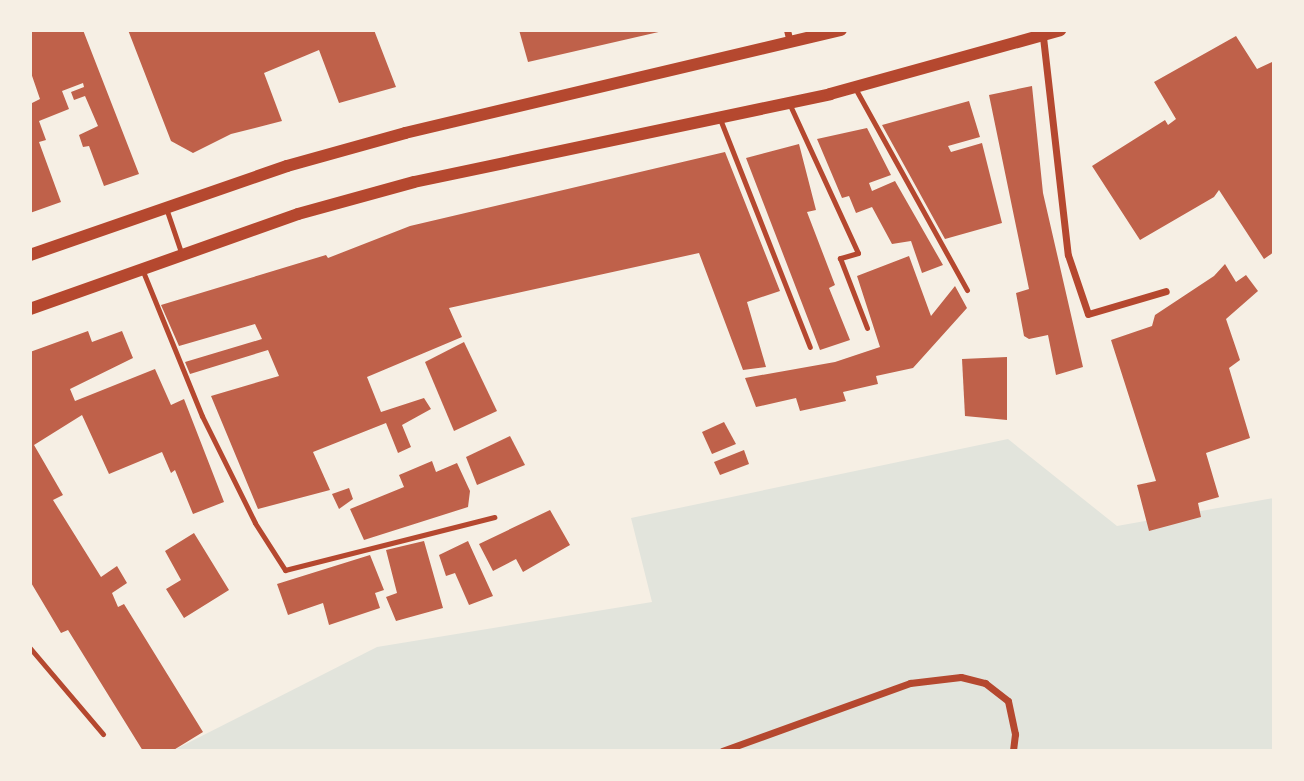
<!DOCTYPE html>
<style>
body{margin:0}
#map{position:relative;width:1304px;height:781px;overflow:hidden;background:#f6efe4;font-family:Figtree,sans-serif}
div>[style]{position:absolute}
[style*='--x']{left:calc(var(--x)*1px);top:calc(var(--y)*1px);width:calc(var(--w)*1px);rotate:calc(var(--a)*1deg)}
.green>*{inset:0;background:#e2e4dc}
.building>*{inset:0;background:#bf614a}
.service>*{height:5px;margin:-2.5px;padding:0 2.5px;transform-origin:2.5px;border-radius:2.5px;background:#b5482f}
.minor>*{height:7px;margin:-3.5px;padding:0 3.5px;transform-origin:3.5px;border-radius:3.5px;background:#b5482f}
.tertiary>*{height:12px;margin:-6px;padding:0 6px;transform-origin:6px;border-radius:6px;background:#b5482f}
span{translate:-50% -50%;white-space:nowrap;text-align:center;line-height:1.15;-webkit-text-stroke:5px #f6efe4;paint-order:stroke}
.frame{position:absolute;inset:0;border:32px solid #f6efe4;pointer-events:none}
</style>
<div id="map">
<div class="green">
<i style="clip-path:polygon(1008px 439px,1117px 526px,1274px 498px,1274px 751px,172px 751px,377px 647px,652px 602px,631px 518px)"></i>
</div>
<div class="building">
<i style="clip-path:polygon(30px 30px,83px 30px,139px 174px,104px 186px,89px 146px,83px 147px,79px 135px,98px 126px,85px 96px,74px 100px,71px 92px,84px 87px,83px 83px,62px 91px,69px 109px,39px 121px,46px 140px,39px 142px,61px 202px,30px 213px,30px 104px,40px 99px,30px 70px)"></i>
<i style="clip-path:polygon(128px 30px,374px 30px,396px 87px,339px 103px,319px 50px,264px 73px,282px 121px,231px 134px,193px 153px,171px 141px)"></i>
<i style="clip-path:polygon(519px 30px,663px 30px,663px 31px,528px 62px)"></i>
<i style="clip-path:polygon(1236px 36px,1257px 69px,1274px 61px,1274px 252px,1264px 259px,1219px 190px,1214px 197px,1140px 240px,1092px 166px,1165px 120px,1168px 125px,1176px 119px,1154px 82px)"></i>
<i style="clip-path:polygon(1032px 86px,1043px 193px,1083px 367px,1056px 375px,1048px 335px,1029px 339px,1024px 336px,1016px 293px,1029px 289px,989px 95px)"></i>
<i style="clip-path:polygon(969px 101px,980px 137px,948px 146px,951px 152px,982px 143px,1002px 223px,945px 239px,882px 125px)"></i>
<i style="clip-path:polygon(867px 128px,891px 175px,869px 183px,872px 191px,895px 181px,943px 265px,922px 273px,911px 241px,892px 244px,872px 207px,856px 213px,849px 196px,842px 198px,817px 139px)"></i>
<i style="clip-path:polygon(799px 144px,816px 210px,807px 212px,835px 285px,829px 288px,850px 340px,820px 350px,746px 158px)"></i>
<i style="clip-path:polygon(725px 152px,780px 291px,747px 302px,766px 367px,743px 370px,699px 253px,449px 308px,462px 337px,367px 377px,381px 412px,424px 398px,431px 409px,402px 425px,411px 447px,398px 453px,386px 423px,313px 452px,330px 490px,258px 509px,211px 396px,279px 376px,268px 350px,190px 374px,185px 362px,262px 339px,255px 324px,179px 346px,161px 305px,326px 255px,328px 258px,410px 226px)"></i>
<i style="clip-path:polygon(909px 256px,931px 316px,955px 286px,967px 308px,913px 368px,876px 376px,878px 384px,843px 392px,846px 401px,800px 411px,796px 398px,756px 407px,745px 378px,835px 362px,880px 347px,857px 276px)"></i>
<i style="clip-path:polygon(1225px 264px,1236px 282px,1246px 275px,1258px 291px,1226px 319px,1240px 360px,1229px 368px,1250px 438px,1206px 453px,1219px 497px,1198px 503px,1201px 517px,1149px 531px,1137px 485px,1156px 481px,1111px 340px,1152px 326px,1155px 315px,1214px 276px)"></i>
<i style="clip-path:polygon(88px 331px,92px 342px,122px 331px,133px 358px,70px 389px,75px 401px,155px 369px,171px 405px,184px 399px,224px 502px,193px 514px,175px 470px,171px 473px,162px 452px,109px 474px,82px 415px,34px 445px,63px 495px,53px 500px,101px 577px,117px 566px,127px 583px,112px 593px,118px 607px,124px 604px,203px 732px,172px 751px,143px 751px,68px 630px,61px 633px,30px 581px,30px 352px)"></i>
<i style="clip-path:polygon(464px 342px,497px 411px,454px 431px,425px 362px)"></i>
<i style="clip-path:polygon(1007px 357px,1007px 420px,965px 416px,962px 359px)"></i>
<i style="clip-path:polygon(724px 422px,736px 444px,712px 454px,702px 432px)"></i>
<i style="clip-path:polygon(510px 436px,525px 465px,477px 485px,466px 457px)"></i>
<i style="clip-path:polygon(744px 450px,749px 464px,720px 475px,714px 462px)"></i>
<i style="clip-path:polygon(432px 461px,436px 472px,457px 463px,470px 491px,468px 507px,364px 540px,350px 509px,404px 487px,399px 475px)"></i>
<i style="clip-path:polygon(349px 488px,353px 499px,339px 509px,332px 494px)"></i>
<i style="clip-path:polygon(550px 510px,570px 545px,523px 572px,516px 559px,493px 571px,479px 544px)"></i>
<i style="clip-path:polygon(194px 533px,229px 590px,184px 618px,166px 589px,181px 580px,165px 551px)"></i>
<i style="clip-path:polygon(424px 541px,443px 608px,396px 621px,386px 597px,397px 593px,386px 550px)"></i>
<i style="clip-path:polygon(468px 541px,493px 596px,469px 605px,455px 573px,446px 576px,439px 555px)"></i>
<i style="clip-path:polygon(370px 555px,384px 590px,375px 593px,380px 608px,329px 625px,323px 603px,288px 615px,277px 584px)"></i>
</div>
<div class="service">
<i style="--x:855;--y:88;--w:231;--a:61"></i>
<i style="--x:789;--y:103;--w:165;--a:65.3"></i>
<i style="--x:858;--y:253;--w:19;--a:164"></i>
<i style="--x:840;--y:258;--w:75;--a:68.9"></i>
<i style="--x:720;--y:119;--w:245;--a:68.5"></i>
<i style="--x:166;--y:208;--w:50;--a:71.2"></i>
<i style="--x:142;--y:269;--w:159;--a:67.8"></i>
<i style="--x:202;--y:416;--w:119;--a:63.6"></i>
<i style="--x:255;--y:523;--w:56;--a:57.4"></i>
<i style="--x:285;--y:570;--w:216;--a:-14.2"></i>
<i style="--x:30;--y:648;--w:113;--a:49.7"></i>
</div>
<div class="minor">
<i style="--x:787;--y:30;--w:12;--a:76"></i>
<i style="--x:1043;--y:37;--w:219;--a:83.5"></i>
<i style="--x:1068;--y:255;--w:62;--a:71.3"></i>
<i style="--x:1088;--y:314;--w:81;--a:-16.4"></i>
<i style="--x:722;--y:751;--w:200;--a:-19.9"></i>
<i style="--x:910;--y:683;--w:51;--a:-6.7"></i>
<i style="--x:961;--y:677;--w:25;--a:14"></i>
<i style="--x:985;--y:683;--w:29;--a:38"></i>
<i style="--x:1008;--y:701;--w:34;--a:78"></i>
<i style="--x:1015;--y:734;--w:17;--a:97"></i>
</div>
<div class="tertiary">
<i style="--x:30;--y:255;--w:272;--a:-19.1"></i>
<i style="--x:287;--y:166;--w:123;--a:-15.6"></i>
<i style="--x:405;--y:133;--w:448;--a:-13.3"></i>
<i style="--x:30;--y:309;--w:284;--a:-19.5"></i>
<i style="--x:298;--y:214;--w:120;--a:-15.4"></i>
<i style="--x:414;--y:182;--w:425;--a:-11.9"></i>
<i style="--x:830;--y:94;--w:239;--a:-15.5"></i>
</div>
<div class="frame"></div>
</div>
